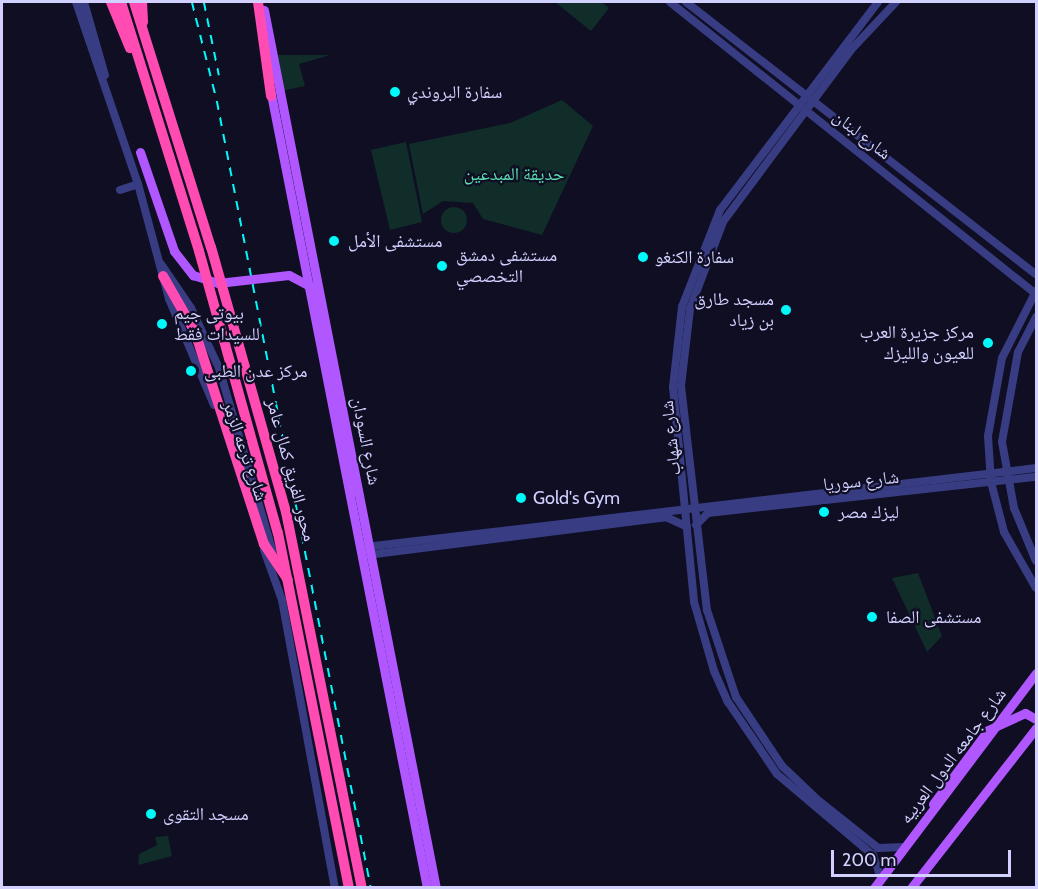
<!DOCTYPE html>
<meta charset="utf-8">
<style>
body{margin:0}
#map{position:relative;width:1038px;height:889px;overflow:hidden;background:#0f0e23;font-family:Cabin,"Noto Naskh Arabic",sans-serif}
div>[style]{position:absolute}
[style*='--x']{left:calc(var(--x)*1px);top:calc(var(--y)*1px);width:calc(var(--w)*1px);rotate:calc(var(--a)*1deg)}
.green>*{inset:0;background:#112d2a}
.round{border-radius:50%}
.minor>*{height:8px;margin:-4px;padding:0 4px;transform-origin:4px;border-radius:4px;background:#383c83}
.major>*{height:9px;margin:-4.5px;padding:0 4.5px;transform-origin:4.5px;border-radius:4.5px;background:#b157ff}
.highway>*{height:10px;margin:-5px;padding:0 5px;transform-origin:5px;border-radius:5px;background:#ff4bb2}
.rail>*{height:1.5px;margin-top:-0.75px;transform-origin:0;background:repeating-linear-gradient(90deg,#00f9fb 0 9px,transparent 0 17px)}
.major-bridge>*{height:9px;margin:-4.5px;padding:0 4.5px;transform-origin:4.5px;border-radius:4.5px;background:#b157ff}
.highway-bridge>*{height:10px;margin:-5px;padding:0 5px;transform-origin:5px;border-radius:5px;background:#ff4bb2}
.dots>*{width:16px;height:16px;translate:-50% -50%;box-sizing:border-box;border:3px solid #0f0e23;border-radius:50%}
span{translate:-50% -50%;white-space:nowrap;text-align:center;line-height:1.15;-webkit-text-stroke:4.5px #0f0e23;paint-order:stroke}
.poi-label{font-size:18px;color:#d1d0ff}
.left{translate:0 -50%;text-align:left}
.right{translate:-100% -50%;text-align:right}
.street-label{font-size:18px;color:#d1d0ff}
.park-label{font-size:18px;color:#5be0b3}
.frame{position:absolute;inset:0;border:3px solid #d1d0ff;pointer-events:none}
.scale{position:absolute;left:831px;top:850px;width:180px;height:27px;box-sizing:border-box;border:3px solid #d1d0ff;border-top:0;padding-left:8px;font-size:18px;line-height:21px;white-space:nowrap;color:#d1d0ff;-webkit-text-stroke:4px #0f0e23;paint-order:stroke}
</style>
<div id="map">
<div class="green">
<i style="clip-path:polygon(555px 2px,601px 2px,609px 8px,591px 31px)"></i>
<i style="clip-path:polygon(275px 55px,330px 55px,299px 64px,305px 86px,281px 91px)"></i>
<i style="clip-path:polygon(562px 100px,593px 126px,542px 235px,483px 219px,473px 203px,443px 201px,423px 214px,409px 144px,510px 123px)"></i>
<i style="clip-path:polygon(406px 142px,422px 222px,390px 230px,371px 150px)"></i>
<i class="round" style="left:441px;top:207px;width:26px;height:26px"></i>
<i style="clip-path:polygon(918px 573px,942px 636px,927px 652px,892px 578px)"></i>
<i style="clip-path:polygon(168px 836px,172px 856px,138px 865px,139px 854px,157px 845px,155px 837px)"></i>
</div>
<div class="minor">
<i style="--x:76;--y:2;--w:192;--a:71.2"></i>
<i style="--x:138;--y:184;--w:119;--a:74.9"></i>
<i style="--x:169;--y:299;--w:115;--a:67"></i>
<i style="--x:84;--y:2;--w:76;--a:74"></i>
<i style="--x:670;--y:2;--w:466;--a:38.6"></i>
<i style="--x:686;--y:2;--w:443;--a:37.9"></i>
<i style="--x:878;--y:2;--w:261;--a:127.2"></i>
<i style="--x:720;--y:210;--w:104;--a:111.4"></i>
<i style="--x:682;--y:307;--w:81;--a:96.4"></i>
<i style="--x:673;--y:387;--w:216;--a:84.4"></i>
<i style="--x:694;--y:602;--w:72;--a:73.8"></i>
<i style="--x:714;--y:671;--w:34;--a:66"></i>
<i style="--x:728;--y:702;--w:87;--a:55.8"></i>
<i style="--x:777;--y:774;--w:126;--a:40.2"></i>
<i style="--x:873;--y:855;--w:24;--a:71"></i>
<i style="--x:896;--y:2;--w:66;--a:133.2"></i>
<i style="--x:851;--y:50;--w:214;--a:126.7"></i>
<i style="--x:723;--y:222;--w:93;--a:110.8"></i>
<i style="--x:690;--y:309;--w:78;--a:96.7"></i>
<i style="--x:681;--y:386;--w:226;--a:83.4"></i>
<i style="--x:707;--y:610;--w:92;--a:71.6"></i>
<i style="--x:736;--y:697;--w:83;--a:56.3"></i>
<i style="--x:782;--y:766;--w:51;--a:43.4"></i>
<i style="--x:819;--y:801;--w:75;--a:38.5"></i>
<i style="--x:878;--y:848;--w:27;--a:-2"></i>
<i style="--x:120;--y:190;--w:19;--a:-18"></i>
<i style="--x:161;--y:264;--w:53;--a:55.7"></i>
<i style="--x:191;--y:308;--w:66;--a:65"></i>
<i style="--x:219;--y:368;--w:196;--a:73.7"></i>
<i style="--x:1036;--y:291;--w:75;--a:116.9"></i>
<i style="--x:1002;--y:358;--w:79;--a:100.2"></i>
<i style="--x:988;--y:436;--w:46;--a:86.3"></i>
<i style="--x:991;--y:482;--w:52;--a:75.4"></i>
<i style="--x:1004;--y:532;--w:64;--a:60.3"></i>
<i style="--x:1036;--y:317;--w:39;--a:117"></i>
<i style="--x:1018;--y:352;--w:91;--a:100.1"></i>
<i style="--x:1002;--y:442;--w:67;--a:79.7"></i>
<i style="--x:1014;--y:508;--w:57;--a:67.5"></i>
<i style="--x:696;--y:525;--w:17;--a:-45"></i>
<i style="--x:708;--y:513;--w:330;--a:-6.3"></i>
<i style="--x:365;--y:547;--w:676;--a:-6.71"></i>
<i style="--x:264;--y:550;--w:53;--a:70.2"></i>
<i style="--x:282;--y:600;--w:293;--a:79.6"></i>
<i style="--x:367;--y:555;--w:301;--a:-7.2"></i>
<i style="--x:666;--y:517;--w:23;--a:25"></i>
</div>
<div class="major">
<i style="--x:264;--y:10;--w:895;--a:78.92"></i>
<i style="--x:270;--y:89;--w:814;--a:78.88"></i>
<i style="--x:933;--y:804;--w:92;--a:-53.4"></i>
<i style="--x:988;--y:730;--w:41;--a:-24.7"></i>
<i style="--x:1025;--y:713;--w:13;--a:29"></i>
<i style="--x:874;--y:888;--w:269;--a:-53"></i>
<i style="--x:911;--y:888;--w:203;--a:-52"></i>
</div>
<div class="highway">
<i style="--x:111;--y:2;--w:50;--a:67.6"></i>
<i style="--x:121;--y:2;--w:261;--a:72.6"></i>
<i style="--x:134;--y:2;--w:257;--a:72.6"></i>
<i style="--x:142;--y:2;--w:20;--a:87"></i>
<i style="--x:258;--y:2;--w:95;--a:82.1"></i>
<i style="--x:163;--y:276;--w:64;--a:60.3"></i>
</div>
<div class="rail">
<i style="--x:192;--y:2;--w:102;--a:75.8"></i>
<i style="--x:217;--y:101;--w:802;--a:78.93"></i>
<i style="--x:204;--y:2;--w:75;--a:78.4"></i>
</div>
<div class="major-bridge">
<i style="--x:140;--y:152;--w:105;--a:71"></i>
<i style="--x:174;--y:251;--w:31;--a:52"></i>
<i style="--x:193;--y:275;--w:26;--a:18"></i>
<i style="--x:218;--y:283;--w:71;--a:-6.4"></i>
<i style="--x:289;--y:275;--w:27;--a:28"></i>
<i style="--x:313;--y:288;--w:208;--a:79.2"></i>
</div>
<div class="highway-bridge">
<i style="--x:211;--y:247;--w:275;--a:74.2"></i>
<i style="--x:286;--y:512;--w:384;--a:78.6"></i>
<i style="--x:199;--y:251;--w:293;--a:74.4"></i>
<i style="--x:278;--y:533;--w:362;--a:78.7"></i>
<i style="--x:195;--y:332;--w:223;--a:72"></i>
<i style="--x:264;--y:544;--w:43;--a:56.3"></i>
</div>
<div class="dots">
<i style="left:395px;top:92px;background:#00f9fb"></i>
<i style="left:334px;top:241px;background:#00f9fb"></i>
<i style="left:643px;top:257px;background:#00f9fb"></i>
<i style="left:442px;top:266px;background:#00f9fb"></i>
<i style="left:786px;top:310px;background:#00f9fb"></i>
<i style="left:162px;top:324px;background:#00f9fb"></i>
<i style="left:988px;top:343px;background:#00f9fb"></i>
<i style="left:191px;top:371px;background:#00f9fb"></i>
<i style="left:521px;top:498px;background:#00f9fb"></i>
<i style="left:824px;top:512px;background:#00f9fb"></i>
<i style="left:872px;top:617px;background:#00f9fb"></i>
<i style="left:151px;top:814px;background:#00f9fb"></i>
</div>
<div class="poi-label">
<span class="left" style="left:407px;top:92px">سفارة البروندي</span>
<span class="left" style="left:348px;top:241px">مستشفى الأمل</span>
<span class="left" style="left:456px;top:266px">مستشفى دمشق<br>التخصصي</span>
<span class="left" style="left:655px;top:257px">سفارة الكنغو</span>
<span class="right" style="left:774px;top:310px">مسجد طارق<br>بن زياد</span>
<span class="left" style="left:174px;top:324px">بيوتى جيم<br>للسيدات فقط</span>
<span class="right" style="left:974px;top:343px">مركز جزيرة العرب<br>للعيون والليزك</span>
<span class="left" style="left:204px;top:371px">مركز عدن الطبى</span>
<span class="left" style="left:533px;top:498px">Gold's Gym</span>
<span class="left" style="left:838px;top:512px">ليزك مصر</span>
<span class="left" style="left:886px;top:617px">مستشفى الصفا</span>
<span class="left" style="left:163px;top:814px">مسجد التقوى</span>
</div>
<div class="street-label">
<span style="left:862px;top:135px;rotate:38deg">شارع لبنان</span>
<span style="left:671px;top:438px;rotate:-96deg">شارع شهاب</span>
<span style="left:366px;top:441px;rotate:79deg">شارع السودان</span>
<span style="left:245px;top:451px;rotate:71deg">شارع ترعه الزمر</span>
<span style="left:291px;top:470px;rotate:75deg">محور الفريق كمال عامر</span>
<span style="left:861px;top:481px;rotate:-6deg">شارع سوريا</span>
<span style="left:953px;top:756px;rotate:-53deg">شارع جامعه الدول العربيه</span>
</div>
<div class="park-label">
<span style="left:514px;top:174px">حديقة المبدعين</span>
</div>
<div class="frame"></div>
<div class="scale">200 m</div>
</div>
